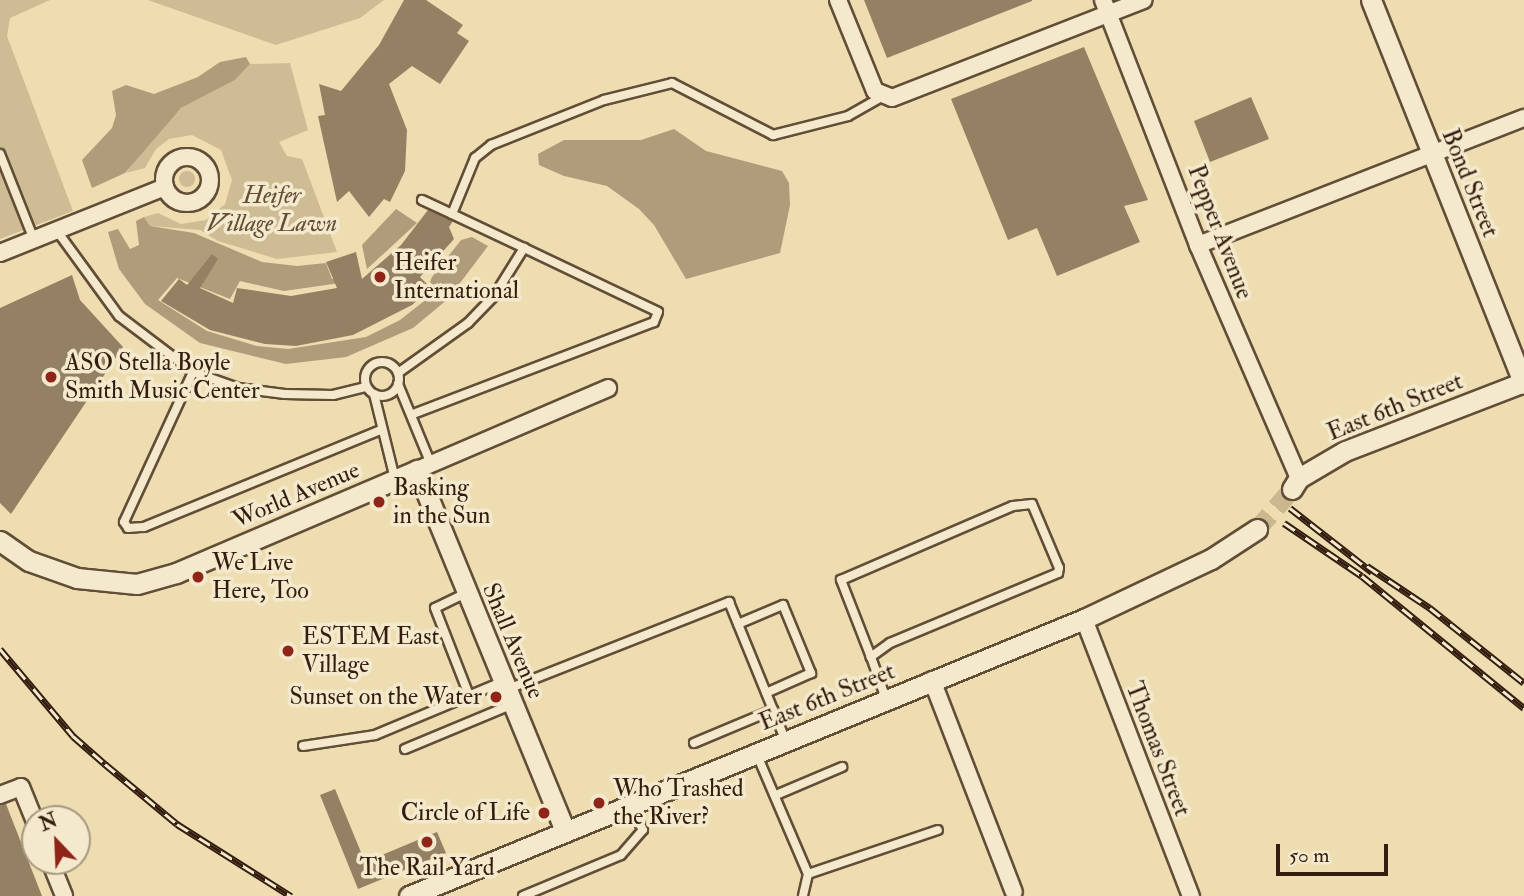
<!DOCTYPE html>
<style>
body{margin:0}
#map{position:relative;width:1524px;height:896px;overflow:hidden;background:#eeddb1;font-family:"IM FELL Double Pica",serif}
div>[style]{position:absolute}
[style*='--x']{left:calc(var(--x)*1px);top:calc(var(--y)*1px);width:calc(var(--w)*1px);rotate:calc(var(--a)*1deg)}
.green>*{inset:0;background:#cebc95}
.round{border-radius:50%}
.water>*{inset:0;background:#ae9c7a}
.building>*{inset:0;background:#948163}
.tertiary-tunnel>*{height:19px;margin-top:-9.5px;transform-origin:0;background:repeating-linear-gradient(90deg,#c9b790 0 19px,transparent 0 29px)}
.roads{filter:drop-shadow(2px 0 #624d37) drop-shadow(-2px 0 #624d37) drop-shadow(0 2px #624d37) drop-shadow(0 -2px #624d37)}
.service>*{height:8px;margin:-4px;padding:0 4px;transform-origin:4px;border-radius:4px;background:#f4e9cc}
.service>.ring{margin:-4px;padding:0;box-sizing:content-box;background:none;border:8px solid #f4e9cc;border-radius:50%}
.minor>*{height:16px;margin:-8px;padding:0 8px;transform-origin:8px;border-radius:8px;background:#f4e9cc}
.minor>.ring{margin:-8px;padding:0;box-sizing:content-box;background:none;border:16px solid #f4e9cc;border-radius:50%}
.tertiary>*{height:19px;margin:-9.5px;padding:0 9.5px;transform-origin:9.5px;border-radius:9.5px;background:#f4e9cc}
.rail>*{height:7px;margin-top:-3.5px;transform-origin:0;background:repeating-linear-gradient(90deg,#f4e9cc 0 13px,#331d0e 0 26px);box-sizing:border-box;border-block:2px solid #331d0e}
.dots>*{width:19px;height:19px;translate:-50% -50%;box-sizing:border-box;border:4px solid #f4e9cc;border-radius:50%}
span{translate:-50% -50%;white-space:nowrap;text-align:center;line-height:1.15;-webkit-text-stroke:7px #f4e9cc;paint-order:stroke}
.street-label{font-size:24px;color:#331d0e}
.park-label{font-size:24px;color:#624d36;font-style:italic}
.poi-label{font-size:24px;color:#331d0e}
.left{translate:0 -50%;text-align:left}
.right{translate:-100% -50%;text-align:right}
.north{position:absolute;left:21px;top:805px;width:70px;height:70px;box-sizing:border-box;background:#f4e9cc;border:2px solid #a79780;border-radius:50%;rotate:337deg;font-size:19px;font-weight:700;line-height:28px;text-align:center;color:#331d0e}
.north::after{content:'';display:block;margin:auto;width:24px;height:32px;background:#8f2418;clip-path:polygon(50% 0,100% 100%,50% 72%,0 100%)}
.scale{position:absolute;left:1276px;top:844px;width:112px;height:32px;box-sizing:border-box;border:4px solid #331d0e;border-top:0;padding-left:9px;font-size:21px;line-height:24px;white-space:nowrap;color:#331d0e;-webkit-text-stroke:5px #f4e9cc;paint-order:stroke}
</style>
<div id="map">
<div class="green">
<i style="clip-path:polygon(0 0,50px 0,10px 18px,7px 36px,73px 211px,0 239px)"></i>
<i style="clip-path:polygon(148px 0,384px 0,360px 18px,276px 45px)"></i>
<i style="clip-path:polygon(290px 63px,308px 130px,279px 142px,287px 156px,302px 159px,337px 252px,277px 259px,218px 241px,200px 230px,150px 226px,144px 217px,158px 213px,181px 224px,206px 220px,225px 204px,232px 180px,221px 150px,192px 135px,169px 139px,156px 149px,145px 168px,126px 173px,153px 136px,181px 108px,235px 80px,250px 64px)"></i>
<i class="round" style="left:179px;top:171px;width:16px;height:16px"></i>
</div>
<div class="water">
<i style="clip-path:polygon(246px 57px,250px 64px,235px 80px,181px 108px,125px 173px,92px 188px,82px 160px,112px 128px,116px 115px,112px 91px,126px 85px,154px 94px,198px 77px,220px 62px)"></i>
<i style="clip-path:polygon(674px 129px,706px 151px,782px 171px,789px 183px,790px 205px,780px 253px,686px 279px,654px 225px,639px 209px,607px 186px,564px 176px,539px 165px,538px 154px,564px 140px,641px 140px)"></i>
<i style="clip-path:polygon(396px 209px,417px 223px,367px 269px,362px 245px)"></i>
<i style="clip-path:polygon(144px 217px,150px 226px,194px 233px,262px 262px,297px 266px,326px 263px,332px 279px,338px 278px,340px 283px,284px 291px,240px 281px,230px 299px,177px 278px,158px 300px,207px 331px,257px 346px,288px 349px,366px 337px,400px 320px,437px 291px,430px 282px,432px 277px,461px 240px,472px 237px,488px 246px,448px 299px,413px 328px,346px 357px,286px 364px,200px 343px,145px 304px,119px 269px,108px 232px,118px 229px,130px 249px,139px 245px,136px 221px)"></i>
</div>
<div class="building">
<i style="clip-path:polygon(404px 0,426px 0,463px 25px,457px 33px,469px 41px,440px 84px,412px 66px,389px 84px,407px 130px,405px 171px,390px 202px,384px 199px,369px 217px,349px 191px,337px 202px,318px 116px,325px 115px,319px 84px,341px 91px,379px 45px)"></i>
<i style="clip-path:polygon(864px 0,1032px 0,1032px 1px,887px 58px)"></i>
<i style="clip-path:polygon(1084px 47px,1148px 200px,1124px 206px,1140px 242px,1057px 276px,1037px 228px,1008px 240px,951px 99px)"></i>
<i style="clip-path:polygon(1251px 97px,1269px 139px,1210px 162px,1194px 121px)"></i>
<i style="clip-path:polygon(428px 210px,453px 221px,449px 227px,454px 239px,420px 277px,431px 288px,412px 305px,353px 335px,296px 346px,265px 344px,210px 330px,161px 301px,179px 279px,187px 285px,212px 254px,218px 259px,200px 288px,233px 303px,237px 288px,291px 296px,337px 288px,326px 262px,356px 252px,362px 279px,401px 245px)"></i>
<i style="clip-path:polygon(72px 275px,80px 300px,123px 347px,11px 514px,0 503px,0 308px)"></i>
<i style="clip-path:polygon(335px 789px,365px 862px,437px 832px,446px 853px,358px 889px,320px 795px)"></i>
<i style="clip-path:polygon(6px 804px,42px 896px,0 896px,0 805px)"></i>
</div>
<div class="tertiary-tunnel">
<i style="--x:1257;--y:529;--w:53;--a:-48.8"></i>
</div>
<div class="roads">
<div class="service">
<i style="--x:0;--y:154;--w:92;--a:68.4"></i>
<i style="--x:422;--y:200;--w:33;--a:25"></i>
<i style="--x:57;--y:231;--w:105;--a:53.9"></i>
<i style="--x:119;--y:316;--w:93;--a:37.1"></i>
<i style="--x:193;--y:372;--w:48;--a:19.6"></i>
<i style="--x:238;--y:388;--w:47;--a:7.3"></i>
<i style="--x:285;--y:394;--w:48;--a:1.2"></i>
<i style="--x:333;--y:395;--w:34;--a:-14"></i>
<i style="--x:524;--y:248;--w:80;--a:-154.7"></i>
<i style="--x:452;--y:214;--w:61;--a:-67.7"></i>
<i style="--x:475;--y:158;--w:21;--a:-39"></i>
<i style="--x:491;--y:145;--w:122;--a:-21.7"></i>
<i style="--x:604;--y:100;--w:70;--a:-14"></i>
<i style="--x:672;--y:83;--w:114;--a:27.2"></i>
<i style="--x:773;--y:135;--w:77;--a:-14.2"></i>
<i style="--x:848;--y:116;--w:40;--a:-29.7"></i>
<i class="ring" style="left:365px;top:362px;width:26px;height:26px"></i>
<i style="--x:193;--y:372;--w:165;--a:114.7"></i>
<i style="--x:124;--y:522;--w:7;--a:56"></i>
<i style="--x:128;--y:528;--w:16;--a:-4"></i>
<i style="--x:144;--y:527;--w:256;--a:-22.3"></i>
<i style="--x:398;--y:373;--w:86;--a:-35.5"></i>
<i style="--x:468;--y:323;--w:37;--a:-46"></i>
<i style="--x:494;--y:296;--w:57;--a:-58"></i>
<i style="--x:524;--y:248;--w:148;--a:25.5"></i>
<i style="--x:658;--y:312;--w:11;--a:112"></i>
<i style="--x:654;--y:322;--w:260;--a:159.1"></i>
<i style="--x:398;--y:384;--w:87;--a:67.6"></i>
<i style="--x:374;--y:394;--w:88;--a:76.1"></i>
<i style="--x:466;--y:593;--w:34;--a:154"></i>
<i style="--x:435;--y:608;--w:93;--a:68.7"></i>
<i style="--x:738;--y:624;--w:49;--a:-22.9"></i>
<i style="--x:783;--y:605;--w:74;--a:67.6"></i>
<i style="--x:811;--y:673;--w:49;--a:156"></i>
<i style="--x:871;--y:657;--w:83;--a:-111.3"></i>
<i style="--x:841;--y:580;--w:187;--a:-23.3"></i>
<i style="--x:1013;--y:506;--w:19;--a:-6"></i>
<i style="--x:1032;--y:504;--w:69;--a:67.1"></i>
<i style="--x:1059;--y:568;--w:5;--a:101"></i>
<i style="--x:1058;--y:573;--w:182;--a:157.4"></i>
<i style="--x:890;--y:643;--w:24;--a:144"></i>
<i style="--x:871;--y:657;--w:45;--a:70.3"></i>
<i style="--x:508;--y:689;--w:238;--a:-21.5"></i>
<i style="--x:729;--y:602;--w:148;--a:67.8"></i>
<i style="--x:694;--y:743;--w:86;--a:-22.7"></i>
<i style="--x:303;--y:746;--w:73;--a:-8.7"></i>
<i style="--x:375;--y:735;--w:140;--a:-22.7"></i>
<i style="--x:405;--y:749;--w:117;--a:-22.6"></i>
<i style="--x:757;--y:755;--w:129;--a:66.8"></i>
<i style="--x:808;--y:874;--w:23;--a:103"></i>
<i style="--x:776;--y:795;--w:72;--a:-23"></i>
<i style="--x:808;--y:874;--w:137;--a:-18.7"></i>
<i style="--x:523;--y:896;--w:106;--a:-22.7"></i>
<i style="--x:621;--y:855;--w:33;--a:-49"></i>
<i style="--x:643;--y:830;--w:26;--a:-118"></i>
</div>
<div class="minor">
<i style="--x:838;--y:0;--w:98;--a:67.9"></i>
<i style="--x:875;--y:91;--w:18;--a:22"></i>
<i style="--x:892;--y:98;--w:270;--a:-21.3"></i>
<i style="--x:1103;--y:0;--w:263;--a:68.8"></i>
<i style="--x:1198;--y:245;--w:254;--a:66.6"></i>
<i class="ring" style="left:164px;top:157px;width:30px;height:30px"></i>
<i style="--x:1198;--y:245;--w:350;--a:-21.3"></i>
<i style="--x:0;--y:253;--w:178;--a:-21.8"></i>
<i style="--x:417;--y:470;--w:208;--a:-23.2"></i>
<i style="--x:1084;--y:619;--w:297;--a:68.9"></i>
<i style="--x:932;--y:680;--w:227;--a:68.9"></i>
<i style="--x:0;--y:795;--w:22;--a:-21"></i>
<i style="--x:21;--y:787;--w:37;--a:68"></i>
<i style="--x:50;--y:861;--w:38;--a:68"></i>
</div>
<div class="tertiary">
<i style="--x:1371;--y:0;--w:413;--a:68.3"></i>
<i style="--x:1292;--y:489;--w:13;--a:-58"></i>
<i style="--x:1299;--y:478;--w:53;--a:-30.4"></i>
<i style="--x:1345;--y:451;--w:192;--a:-21.1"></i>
<i style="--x:0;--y:541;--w:35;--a:35"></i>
<i style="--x:29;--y:561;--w:51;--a:19.5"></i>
<i style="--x:77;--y:578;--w:60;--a:5.7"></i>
<i style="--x:137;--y:584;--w:41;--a:-15.8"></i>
<i style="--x:176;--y:573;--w:262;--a:-23.1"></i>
<i style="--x:417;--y:470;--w:389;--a:67.7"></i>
<i style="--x:409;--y:896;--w:730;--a:-22.31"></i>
<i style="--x:1084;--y:619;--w:140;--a:-25.3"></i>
<i style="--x:1211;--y:559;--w:55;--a:-33.1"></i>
</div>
</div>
<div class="rail">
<i style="--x:1290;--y:508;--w:104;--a:38"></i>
<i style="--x:1284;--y:523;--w:94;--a:34.2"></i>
<i style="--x:1362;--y:576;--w:209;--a:39.2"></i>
<i style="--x:1367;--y:566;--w:76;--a:33.7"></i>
<i style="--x:1430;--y:608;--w:120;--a:38.6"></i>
<i style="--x:0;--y:649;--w:114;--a:50"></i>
<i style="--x:73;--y:736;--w:43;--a:41.2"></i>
<i style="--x:105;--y:764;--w:94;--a:39.8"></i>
<i style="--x:177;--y:824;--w:135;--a:32.3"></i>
</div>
<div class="dots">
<i style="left:380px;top:277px;background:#8f2418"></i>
<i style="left:51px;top:377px;background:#8f2418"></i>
<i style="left:379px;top:502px;background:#8f2418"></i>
<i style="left:198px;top:577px;background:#8f2418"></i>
<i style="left:288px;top:651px;background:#8f2418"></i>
<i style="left:496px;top:697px;background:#8f2418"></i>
<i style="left:599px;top:803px;background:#8f2418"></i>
<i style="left:544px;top:813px;background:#8f2418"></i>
<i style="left:427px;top:842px;background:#8f2418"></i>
</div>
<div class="street-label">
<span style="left:1470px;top:183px;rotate:68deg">Bond Street</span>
<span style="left:1220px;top:232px;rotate:69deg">Pepper Avenue</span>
<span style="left:1395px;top:407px;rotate:-22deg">East 6th Street</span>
<span style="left:296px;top:495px;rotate:-23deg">World Avenue</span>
<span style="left:513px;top:641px;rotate:67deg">Shall Avenue</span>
<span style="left:827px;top:697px;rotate:-22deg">East 6th Street</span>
<span style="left:1158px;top:749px;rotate:69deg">Thomas Street</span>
</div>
<div class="park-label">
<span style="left:272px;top:210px">Heifer<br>Village Lawn</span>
</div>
<div class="poi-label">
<span class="left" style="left:394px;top:277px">Heifer<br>International</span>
<span class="left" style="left:65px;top:377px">ASO Stella Boyle<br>Smith Music Center</span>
<span class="left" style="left:393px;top:502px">Basking<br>in the Sun</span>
<span class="left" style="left:212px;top:577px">We Live<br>Here, Too</span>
<span class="left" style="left:302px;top:651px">ESTEM East<br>Village</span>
<span class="right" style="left:482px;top:697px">Sunset on the Water</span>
<span class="left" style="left:613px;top:803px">Who Trashed<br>the River?</span>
<span class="right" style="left:530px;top:813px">Circle of Life</span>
<span style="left:427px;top:868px">The Rail Yard</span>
</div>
<div class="north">N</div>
<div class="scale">50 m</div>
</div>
